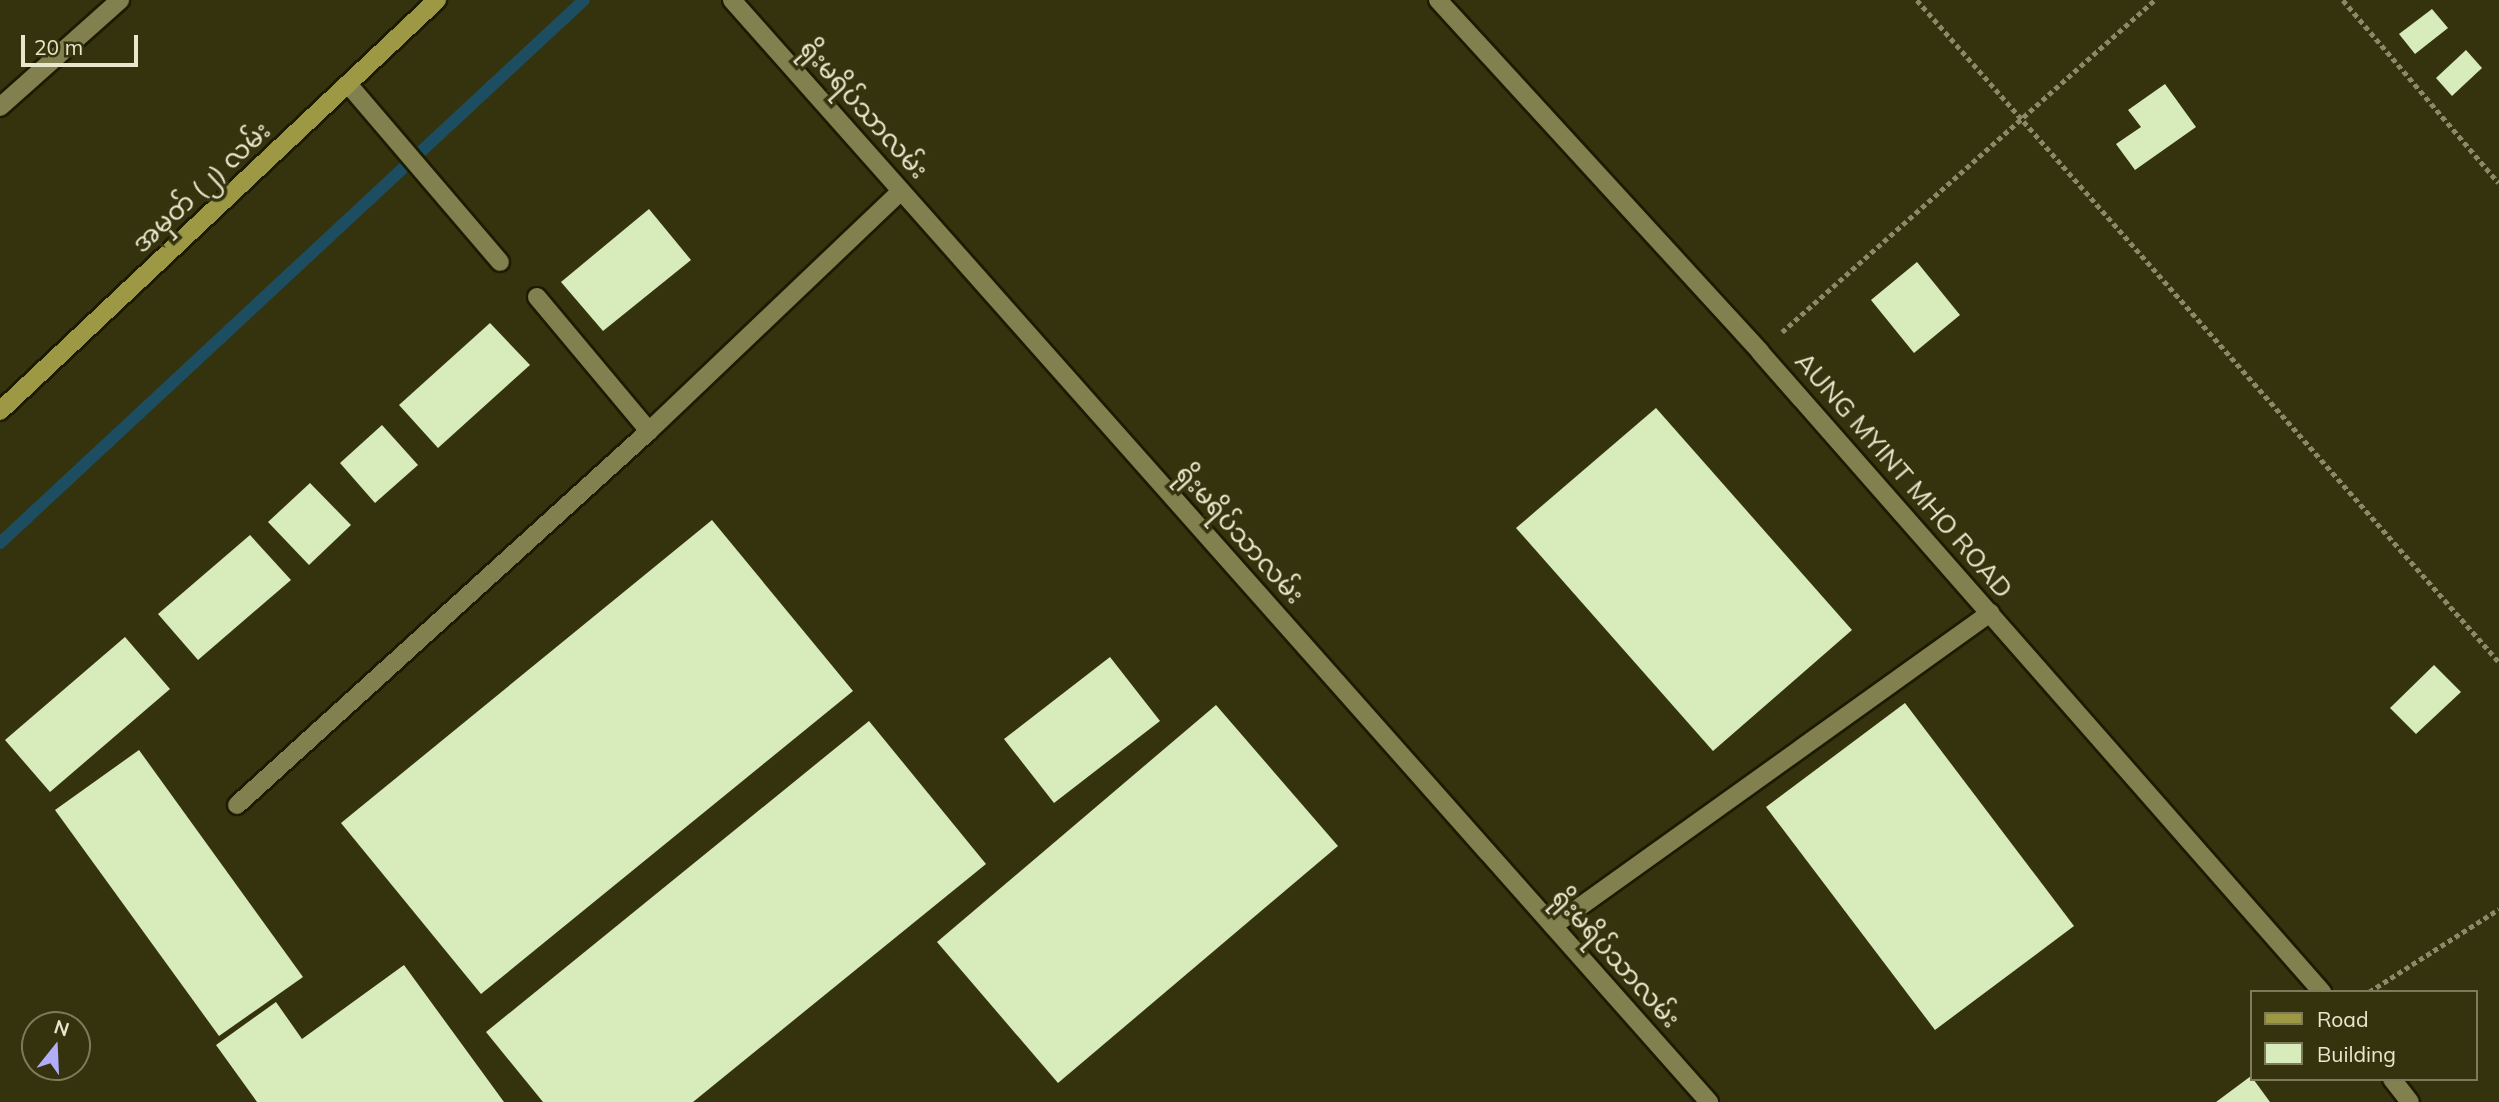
<!DOCTYPE html>
<meta charset="utf-8">
<style>
body{margin:0}
#map{position:relative;width:2499px;height:1102px;overflow:hidden;background:#35330d;font-family:Mulish,"Noto Sans Myanmar",sans-serif}
div>[style]{position:absolute}
[style*='--x']{left:calc(var(--x)*1px);top:calc(var(--y)*1px);width:calc(var(--w)*1px);rotate:calc(var(--a)*1deg)}
.stream>*{height:12px;margin:-6px;padding:0 6px;transform-origin:6px;border-radius:6px;background:#1c4d60}
.building>*{inset:0;background:#d7ecba}
.path>*{height:4.5px;margin-top:-2.25px;transform-origin:0;background:repeating-linear-gradient(90deg,#8a8968 0 5px,transparent 0 8.5px)}
.roads{filter:drop-shadow(2px 0 #1c1b02) drop-shadow(-2px 0 #1c1b02) drop-shadow(0 2px #1c1b02) drop-shadow(0 -2px #1c1b02)}
.minor>*{height:18px;margin:-9px;padding:0 9px;transform-origin:9px;border-radius:9px;background:#82804e}
.major>*{height:18px;margin:-9px;padding:0 9px;transform-origin:9px;border-radius:9px;background:#9c9844}
span{translate:-50% -50%;white-space:nowrap;text-align:center;line-height:1.15;-webkit-text-stroke:7px #35330d;paint-order:stroke}
.street-label{font-size:26px;color:#e8e7cd}
.legend{position:absolute;left:2250px;top:990px;width:228px;height:91px;box-sizing:border-box;background:#35330d;border:2px solid #7d7b5a;margin:0;padding:9px 12px;list-style:none;font-size:21px;color:#e8e7cd}
.legend li{display:flex;align-items:center;gap:14px;height:35px}
.legend b{width:35px;border:2px solid #7d7b5a}
.north{position:absolute;left:21px;top:1011px;width:70px;height:70px;box-sizing:border-box;background:#35330d;border:2px solid #7d7b5a;border-radius:50%;rotate:18deg;font-size:19px;font-weight:700;line-height:28px;text-align:center;color:#e8e7cd}
.north::after{content:'';display:block;margin:auto;width:24px;height:32px;background:#b2adf9;clip-path:polygon(50% 0,100% 100%,50% 72%,0 100%)}
.scale{position:absolute;left:21px;top:35px;width:117px;height:32px;box-sizing:border-box;border:4px solid #e8e7cd;border-top:0;padding-left:9px;font-size:21px;line-height:24px;white-space:nowrap;color:#e8e7cd;-webkit-text-stroke:5px #35330d;paint-order:stroke}
</style>
<div id="map">
<div class="stream">
<i style="--x:0;--y:543;--w:797;--a:-42.92"></i>
</div>
<div class="building">
<i style="clip-path:polygon(2432px 9px,2448px 28px,2415px 54px,2399px 34px)"></i>
<i style="clip-path:polygon(2466px 50px,2482px 68px,2452px 96px,2436px 78px)"></i>
<i style="clip-path:polygon(2165px 84px,2196px 127px,2135px 170px,2116px 144px,2141px 127px,2128px 110px)"></i>
<i style="clip-path:polygon(649px 209px,691px 260px,603px 331px,561px 282px)"></i>
<i style="clip-path:polygon(1917px 262px,1960px 315px,1914px 353px,1871px 300px)"></i>
<i style="clip-path:polygon(490px 323px,530px 365px,438px 448px,399px 405px)"></i>
<i style="clip-path:polygon(1656px 408px,1852px 630px,1713px 751px,1516px 528px)"></i>
<i style="clip-path:polygon(382px 425px,418px 465px,375px 503px,340px 463px)"></i>
<i style="clip-path:polygon(310px 483px,351px 525px,309px 565px,268px 522px)"></i>
<i style="clip-path:polygon(712px 520px,853px 691px,481px 994px,341px 823px)"></i>
<i style="clip-path:polygon(250px 535px,291px 580px,198px 660px,158px 614px)"></i>
<i style="clip-path:polygon(125px 637px,170px 689px,50px 792px,5px 740px)"></i>
<i style="clip-path:polygon(1110px 657px,1160px 721px,1054px 803px,1004px 739px)"></i>
<i style="clip-path:polygon(2434px 665px,2461px 692px,2416px 734px,2390px 708px)"></i>
<i style="clip-path:polygon(1905px 703px,2074px 926px,1935px 1030px,1766px 807px)"></i>
<i style="clip-path:polygon(1216px 705px,1338px 846px,1058px 1083px,937px 942px)"></i>
<i style="clip-path:polygon(869px 721px,986px 864px,693px 1102px,543px 1102px,486px 1032px)"></i>
<i style="clip-path:polygon(139px 750px,303px 977px,219px 1036px,55px 810px)"></i>
<i style="clip-path:polygon(404px 965px,504px 1102px,257px 1102px,216px 1045px,276px 1002px,302px 1039px)"></i>
<i style="clip-path:polygon(2251px 1076px,2270px 1102px,2216px 1102px)"></i>
</div>
<div class="path">
<i style="--x:1917;--y:0;--w:881;--a:48.68"></i>
<i style="--x:2343;--y:0;--w:240;--a:49.6"></i>
<i style="--x:1782;--y:332;--w:499;--a:-41.7"></i>
<i style="--x:2369;--y:992;--w:154;--a:-32.6"></i>
</div>
<div class="roads">
<div class="minor">
<i style="--x:732;--y:0;--w:1473;--a:48.44"></i>
<i style="--x:1438;--y:0;--w:477;--a:47.5"></i>
<i style="--x:1760;--y:352;--w:852;--a:48.71"></i>
<i style="--x:348;--y:84;--w:234;--a:49.5"></i>
<i style="--x:0;--y:107;--w:161;--a:-41.7"></i>
<i style="--x:537;--y:297;--w:175;--a:50.1"></i>
<i style="--x:649;--y:431;--w:348;--a:-43.6"></i>
<i style="--x:237;--y:805;--w:556;--a:-42.23"></i>
<i style="--x:1553;--y:926;--w:538;--a:-35.61"></i>
<i style="--x:2392;--y:1079;--w:29;--a:52"></i>
</div>
<div class="major">
<i style="--x:0;--y:411;--w:600;--a:-43.24"></i>
</div>
</div>
<div class="street-label">
<span style="left:864px;top:109px;rotate:48deg">ရိုးမရိပ်သာလမ်း</span>
<span style="left:201px;top:187px;rotate:-43deg">အမှတ် (၂) လမ်း</span>
<span style="left:1904px;top:475px;rotate:49deg">AUNG MYINT MHO ROAD</span>
<span style="left:1240px;top:534px;rotate:48deg">ရိုးမရိပ်သာလမ်း</span>
<span style="left:1616px;top:958px;rotate:48deg">ရိုးမရိပ်သာလမ်း</span>
</div>
<ul class="legend">
<li><b style="height:9px;background:#9c9844"></b>Road</li>
<li><b style="height:19px;background:#d7ecba"></b>Building</li>
</ul>
<div class="north">N</div>
<div class="scale">20 m</div>
</div>
